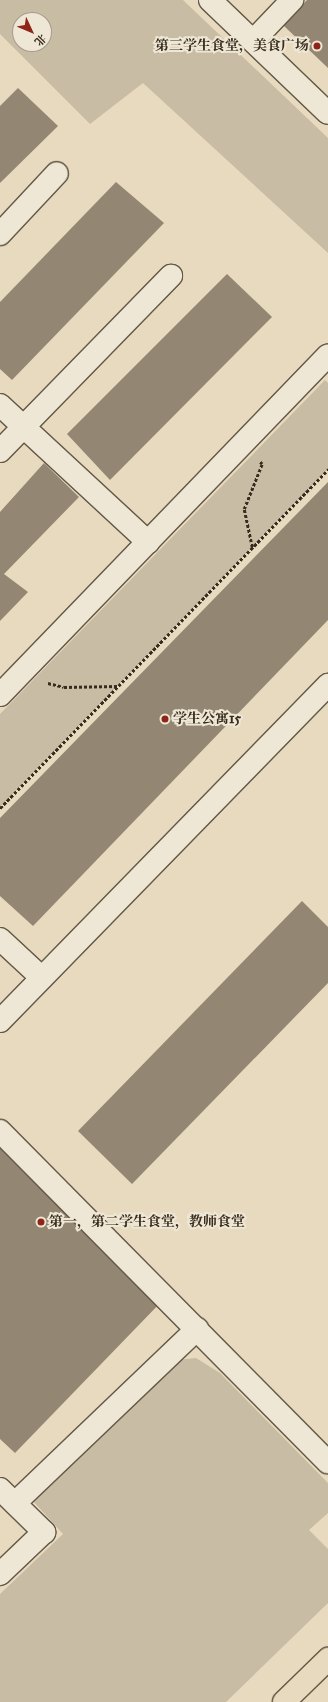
<!DOCTYPE html>
<meta charset="utf-8">
<style>
body{margin:0}
#map{position:relative;width:328px;height:1702px;overflow:hidden;background:#e7dabf;font-family:"IM FELL Great Primer","Noto Serif SC",serif}
div>[style]{position:absolute}
[style*='--x']{left:calc(var(--x)*1px);top:calc(var(--y)*1px);width:calc(var(--w)*1px);rotate:calc(var(--a)*1deg)}
.green>*{inset:0;background:#c9bca4}
.building>*{inset:0;background:#938672}
.path>*{height:2.5px;margin-top:-1.25px;transform-origin:0;background:repeating-linear-gradient(90deg,#382c1e 0 3px,transparent 0 5px)}
.roads{filter:drop-shadow(1px 0 #645846) drop-shadow(-1px 0 #645846) drop-shadow(0 1px #645846) drop-shadow(0 -1px #645846)}
.minor>*{height:22px;margin:-11px;padding:0 11px;transform-origin:11px;border-radius:11px;background:#efe7d5}
.major>*{height:22px;margin:-11px;padding:0 11px;transform-origin:11px;border-radius:11px;background:#e7dabf}
.dots>*{width:11px;height:11px;translate:-50% -50%;box-sizing:border-box;border:2px solid #efe7d5;border-radius:50%}
span{translate:-50% -50%;white-space:nowrap;text-align:center;line-height:1.15;-webkit-text-stroke:4px #efe7d5;paint-order:stroke}
.poi-label{font-size:14px;color:#382c1e;font-weight:700}
.right{translate:-100% -50%;text-align:right}
.left{translate:0 -50%;text-align:left}
.north{position:absolute;left:12px;top:12px;width:40px;height:40px;box-sizing:border-box;background:#efe7d5;border:1px solid #a69c8c;border-radius:50%;rotate:134deg;font-size:11px;font-weight:700;line-height:16px;text-align:center;color:#382c1e}
.north::after{content:'';display:block;margin:auto;width:14px;height:18px;background:#8f2418;clip-path:polygon(50% 0,100% 100%,50% 72%,0 100%)}
</style>
<div id="map">
<div class="green">
<i style="clip-path:polygon(evenodd,0 0,183px 0,328px 138px,328px 253px,143px 83px,90px 124px,0 34px,0 0,20px 20px,44px 20px,44px 44px,20px 44px,20px 20px)"></i>
<i style="clip-path:polygon(325px 380px,328px 383px,328px 469px,0 807px,0 714px)"></i>
<i style="clip-path:polygon(196px 1358px,220px 1373px,328px 1483px,328px 1513px,309px 1530px,328px 1549px,328px 1603px,226px 1702px,0 1702px,0 1594px,63px 1534px,32px 1500px,176px 1360px)"></i>
</div>
<div class="building">
<i style="clip-path:polygon(307px 0,328px 0,328px 68px,283px 25px)"></i>
<i style="clip-path:polygon(18px 88px,58px 126px,0 183px,0 106px)"></i>
<i style="clip-path:polygon(116px 182px,164px 223px,12px 380px,0 369px,0 302px)"></i>
<i style="clip-path:polygon(227px 274px,272px 317px,110px 480px,67px 434px)"></i>
<i style="clip-path:polygon(44px 463px,79px 497px,4px 574px,28px 592px,0 621px,0 512px)"></i>
<i style="clip-path:polygon(328px 482px,328px 620px,33px 926px,0 896px,0 818px)"></i>
<i style="clip-path:polygon(302px 901px,328px 927px,328px 983px,132px 1184px,78px 1131px)"></i>
<i style="clip-path:polygon(0 1143px,163px 1300px,15px 1453px,0 1439px)"></i>
</div>
<div class="path">
<i style="--x:252;--y:547;--w:39;--a:-102"></i>
<i style="--x:244;--y:509;--w:48;--a:-68.2"></i>
<i style="--x:262;--y:464;--w:4;--a:-135"></i>
<i style="--x:48;--y:683;--w:16;--a:14"></i>
<i style="--x:64;--y:687;--w:54;--a:-1.1"></i>
<i style="--x:0;--y:808;--w:472;--a:-45.9"></i>
</div>
<div class="roads">
<div class="minor">
<i style="--x:210;--y:0;--w:163;--a:43.8"></i>
<i style="--x:253;--y:41;--w:57;--a:-46.4"></i>
<i style="--x:0;--y:234;--w:83;--a:-46.9"></i>
<i style="--x:0;--y:405;--w:202;--a:42.8"></i>
<i style="--x:0;--y:451;--w:245;--a:-45.7"></i>
<i style="--x:0;--y:695;--w:472;--a:-46"></i>
<i style="--x:0;--y:939;--w:57;--a:42.9"></i>
<i style="--x:0;--y:1021;--w:470;--a:-45.7"></i>
<i style="--x:0;--y:1131;--w:466;--a:45.3"></i>
<i style="--x:0;--y:1489;--w:62;--a:44.3"></i>
<i style="--x:44;--y:1532;--w:61;--a:136.3"></i>
<i style="--x:15;--y:1503;--w:252;--a:-43.7"></i>
</div>
<div class="major">
<i style="--x:284;--y:1702;--w:62;--a:-44.3"></i>
</div>
</div>
<div class="dots">
<i style="left:317px;top:46px;background:#8f2418"></i>
<i style="left:165px;top:719px;background:#8f2418"></i>
<i style="left:41px;top:1222px;background:#8f2418"></i>
</div>
<div class="poi-label">
<span class="right" style="left:309px;top:46px">第三学生食堂，美食广场</span>
<span class="left" style="left:173px;top:719px">学生公寓15</span>
<span class="left" style="left:49px;top:1222px">第一，第二学生食堂，教师食堂</span>
</div>
<div class="north">北</div>
</div>
